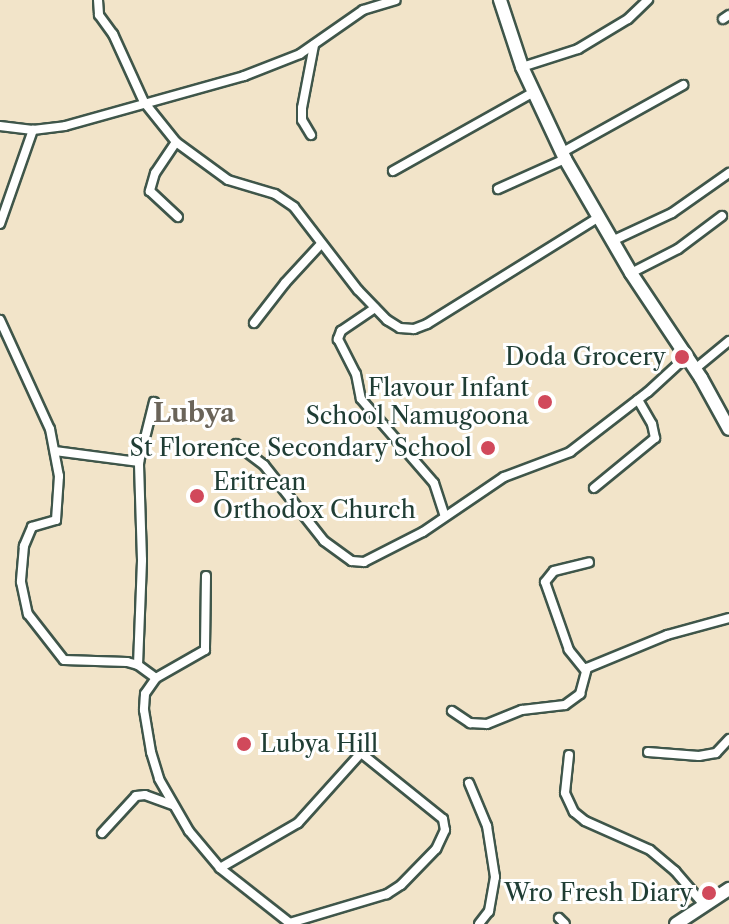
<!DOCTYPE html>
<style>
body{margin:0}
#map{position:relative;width:729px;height:924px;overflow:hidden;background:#f2e4c9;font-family:"Libre Caslon Text",serif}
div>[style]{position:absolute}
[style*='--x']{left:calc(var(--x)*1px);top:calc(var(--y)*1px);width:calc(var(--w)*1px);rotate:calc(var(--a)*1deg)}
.roads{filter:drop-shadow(2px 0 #3f564a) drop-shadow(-2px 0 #3f564a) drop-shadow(0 2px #3f564a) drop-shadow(0 -2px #3f564a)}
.street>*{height:8px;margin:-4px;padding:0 4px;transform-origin:4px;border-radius:4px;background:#fff}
.secondary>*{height:12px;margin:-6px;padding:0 6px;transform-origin:6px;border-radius:6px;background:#fff}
.dots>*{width:22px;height:22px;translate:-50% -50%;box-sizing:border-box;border:4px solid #fff;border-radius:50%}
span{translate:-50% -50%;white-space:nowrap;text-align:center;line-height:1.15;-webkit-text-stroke:6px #fff;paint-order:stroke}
.poi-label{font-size:24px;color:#1f3d34}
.right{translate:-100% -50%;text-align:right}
.left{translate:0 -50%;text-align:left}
.neighbourhood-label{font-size:26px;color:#6a6459;font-weight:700}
</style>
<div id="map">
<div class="roads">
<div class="street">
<i style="--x:98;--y:0;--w:15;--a:86"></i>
<i style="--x:99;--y:15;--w:24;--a:54"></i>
<i style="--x:113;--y:34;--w:75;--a:65.5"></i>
<i style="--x:144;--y:102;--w:51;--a:51.3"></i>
<i style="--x:176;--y:142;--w:64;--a:36.2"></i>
<i style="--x:228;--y:180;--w:49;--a:16.6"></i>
<i style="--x:275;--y:194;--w:23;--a:34"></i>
<i style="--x:294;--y:207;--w:105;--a:52.4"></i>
<i style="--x:358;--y:290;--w:42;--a:46"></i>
<i style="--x:387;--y:320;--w:15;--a:32"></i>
<i style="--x:400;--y:328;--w:14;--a:4"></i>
<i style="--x:414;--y:329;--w:14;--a:-21"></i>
<i style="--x:427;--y:324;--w:200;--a:-31.9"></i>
<i style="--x:723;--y:19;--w:7;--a:-34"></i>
<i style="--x:522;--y:67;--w:59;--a:-17.8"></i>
<i style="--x:578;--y:49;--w:58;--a:-31"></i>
<i style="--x:628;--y:19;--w:28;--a:-44"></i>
<i style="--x:0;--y:126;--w:33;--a:7"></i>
<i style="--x:33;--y:130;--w:32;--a:-7"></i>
<i style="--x:65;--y:126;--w:186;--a:-15.6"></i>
<i style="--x:244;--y:76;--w:60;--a:-21.4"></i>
<i style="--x:300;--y:54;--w:77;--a:-34.9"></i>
<i style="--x:363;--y:10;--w:34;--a:-17"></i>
<i style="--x:311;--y:135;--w:17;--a:-121"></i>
<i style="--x:302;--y:120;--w:12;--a:-90"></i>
<i style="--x:302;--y:108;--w:64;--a:-79.2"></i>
<i style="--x:176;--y:142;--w:37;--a:124"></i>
<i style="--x:155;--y:173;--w:19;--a:106"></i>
<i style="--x:150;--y:191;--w:38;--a:43"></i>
<i style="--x:561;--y:153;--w:140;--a:-29.1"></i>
<i style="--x:393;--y:171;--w:162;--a:-29.3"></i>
<i style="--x:498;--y:189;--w:73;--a:-24.1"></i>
<i style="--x:0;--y:224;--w:100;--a:-70.7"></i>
<i style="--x:612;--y:241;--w:66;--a:-25"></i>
<i style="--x:672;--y:213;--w:70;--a:-35.1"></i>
<i style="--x:631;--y:273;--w:53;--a:-27.1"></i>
<i style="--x:678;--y:249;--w:55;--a:-36.9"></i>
<i style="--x:375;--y:308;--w:41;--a:145.9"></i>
<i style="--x:341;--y:331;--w:9;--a:111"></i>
<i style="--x:338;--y:339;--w:39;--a:63"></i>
<i style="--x:356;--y:374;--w:25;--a:79"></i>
<i style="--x:361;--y:399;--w:111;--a:49"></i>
<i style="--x:434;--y:483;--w:35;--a:72"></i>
<i style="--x:0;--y:320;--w:120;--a:65.4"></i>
<i style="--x:50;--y:429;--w:48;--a:79.2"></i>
<i style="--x:59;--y:476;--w:44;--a:93.9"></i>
<i style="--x:56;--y:520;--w:25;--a:164"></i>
<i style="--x:32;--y:527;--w:21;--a:113"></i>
<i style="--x:24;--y:546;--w:36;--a:95"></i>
<i style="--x:21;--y:582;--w:33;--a:78"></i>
<i style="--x:28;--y:614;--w:58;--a:52"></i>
<i style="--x:64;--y:660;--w:63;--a:1.8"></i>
<i style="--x:127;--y:662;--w:11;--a:15"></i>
<i style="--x:138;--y:665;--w:22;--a:36"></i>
<i style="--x:254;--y:323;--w:51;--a:-52.2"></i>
<i style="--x:285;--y:283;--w:53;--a:-47.3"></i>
<i style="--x:695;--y:369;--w:44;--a:-39.5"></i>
<i style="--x:236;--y:444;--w:35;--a:37"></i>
<i style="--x:264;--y:465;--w:97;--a:51.7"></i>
<i style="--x:324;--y:541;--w:34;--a:36"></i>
<i style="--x:352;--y:561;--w:12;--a:5"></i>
<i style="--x:364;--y:562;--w:66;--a:-27"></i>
<i style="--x:423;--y:532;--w:98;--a:-34.2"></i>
<i style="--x:504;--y:477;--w:71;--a:-20.7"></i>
<i style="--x:570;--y:452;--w:98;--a:-37.6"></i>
<i style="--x:648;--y:392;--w:52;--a:-42.6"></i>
<i style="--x:55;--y:451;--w:85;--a:7.5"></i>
<i style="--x:594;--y:488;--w:79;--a:-39.3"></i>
<i style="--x:655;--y:438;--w:14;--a:-102"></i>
<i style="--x:652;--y:424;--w:28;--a:-120"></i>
<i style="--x:206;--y:576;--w:74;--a:90.8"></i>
<i style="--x:205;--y:650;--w:56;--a:150.3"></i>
<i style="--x:156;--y:678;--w:19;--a:125"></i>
<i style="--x:145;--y:694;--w:16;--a:94"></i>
<i style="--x:144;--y:710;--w:43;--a:80.5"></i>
<i style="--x:151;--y:752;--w:28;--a:73"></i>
<i style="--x:159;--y:779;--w:60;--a:60"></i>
<i style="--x:189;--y:831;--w:48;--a:50"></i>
<i style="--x:220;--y:868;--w:90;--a:38.3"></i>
<i style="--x:138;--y:665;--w:105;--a:-87.8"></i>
<i style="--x:142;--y:560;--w:98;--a:-91.8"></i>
<i style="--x:139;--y:462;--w:62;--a:-76"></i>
<i style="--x:585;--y:670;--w:26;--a:-129"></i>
<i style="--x:569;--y:650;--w:72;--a:-109.4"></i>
<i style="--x:545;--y:582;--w:14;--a:-51"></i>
<i style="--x:554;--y:571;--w:36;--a:-14"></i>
<i style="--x:452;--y:711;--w:22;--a:34"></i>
<i style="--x:470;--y:723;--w:17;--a:3"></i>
<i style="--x:487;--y:724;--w:38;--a:-22"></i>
<i style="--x:522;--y:710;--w:43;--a:-6.6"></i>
<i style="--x:565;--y:705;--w:19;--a:-36"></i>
<i style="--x:580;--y:694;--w:27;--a:-75"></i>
<i style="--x:587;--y:668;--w:87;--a:-22.4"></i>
<i style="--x:667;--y:635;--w:64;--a:-15.3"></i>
<i style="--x:648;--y:752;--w:51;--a:4.5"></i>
<i style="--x:699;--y:756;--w:17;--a:-10"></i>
<i style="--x:716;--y:753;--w:19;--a:-47"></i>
<i style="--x:569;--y:755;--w:38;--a:96"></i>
<i style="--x:565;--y:793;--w:21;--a:65"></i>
<i style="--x:574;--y:812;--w:14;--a:39"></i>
<i style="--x:585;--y:821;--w:71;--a:24"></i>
<i style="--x:650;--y:850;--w:33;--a:40"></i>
<i style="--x:675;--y:871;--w:45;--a:49.5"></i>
<i style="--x:469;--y:783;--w:47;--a:67.3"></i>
<i style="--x:487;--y:826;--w:52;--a:81.1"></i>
<i style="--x:495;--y:877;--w:35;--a:100"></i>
<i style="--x:489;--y:911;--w:16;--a:128"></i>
<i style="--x:102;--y:833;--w:50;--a:-47.4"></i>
<i style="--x:136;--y:796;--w:9;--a:-6"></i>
<i style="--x:145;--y:795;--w:30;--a:20"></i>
<i style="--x:220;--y:868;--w:90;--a:-30"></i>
<i style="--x:298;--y:823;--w:94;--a:-48"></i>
<i style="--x:361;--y:753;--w:105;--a:38.8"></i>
<i style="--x:443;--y:819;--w:11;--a:80"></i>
<i style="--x:445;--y:830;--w:21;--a:115"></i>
<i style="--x:436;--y:849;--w:50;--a:134.2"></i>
<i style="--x:401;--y:885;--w:17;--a:147"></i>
<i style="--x:387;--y:894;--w:101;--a:163.4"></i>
<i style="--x:559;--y:918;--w:8;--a:45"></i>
</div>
<div class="secondary">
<i style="--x:500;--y:0;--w:71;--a:71.8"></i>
<i style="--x:522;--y:67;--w:102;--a:64.9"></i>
<i style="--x:565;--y:159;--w:132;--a:59.9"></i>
<i style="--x:631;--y:273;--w:126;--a:56.3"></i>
<i style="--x:701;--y:378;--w:58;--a:61.2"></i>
<i style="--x:676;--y:924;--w:64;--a:-33.4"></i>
</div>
</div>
<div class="dots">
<i style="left:682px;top:357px;background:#d1495b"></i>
<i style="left:545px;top:402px;background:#d1495b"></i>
<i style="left:488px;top:448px;background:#d1495b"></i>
<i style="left:197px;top:496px;background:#d1495b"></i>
<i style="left:244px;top:744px;background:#d1495b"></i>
<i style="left:709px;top:893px;background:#d1495b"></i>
</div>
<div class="poi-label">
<span class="right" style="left:666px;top:357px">Doda Grocery</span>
<span class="right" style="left:529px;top:402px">Flavour Infant<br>School Namugoona</span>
<span class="right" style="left:472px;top:448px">St Florence Secondary School</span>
<span class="left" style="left:213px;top:496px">Eritrean<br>Orthodox Church</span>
<span class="left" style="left:260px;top:744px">Lubya Hill</span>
<span class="right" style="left:693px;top:893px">Wro Fresh Diary</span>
</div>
<div class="neighbourhood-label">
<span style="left:194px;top:414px">Lubya</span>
</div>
</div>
